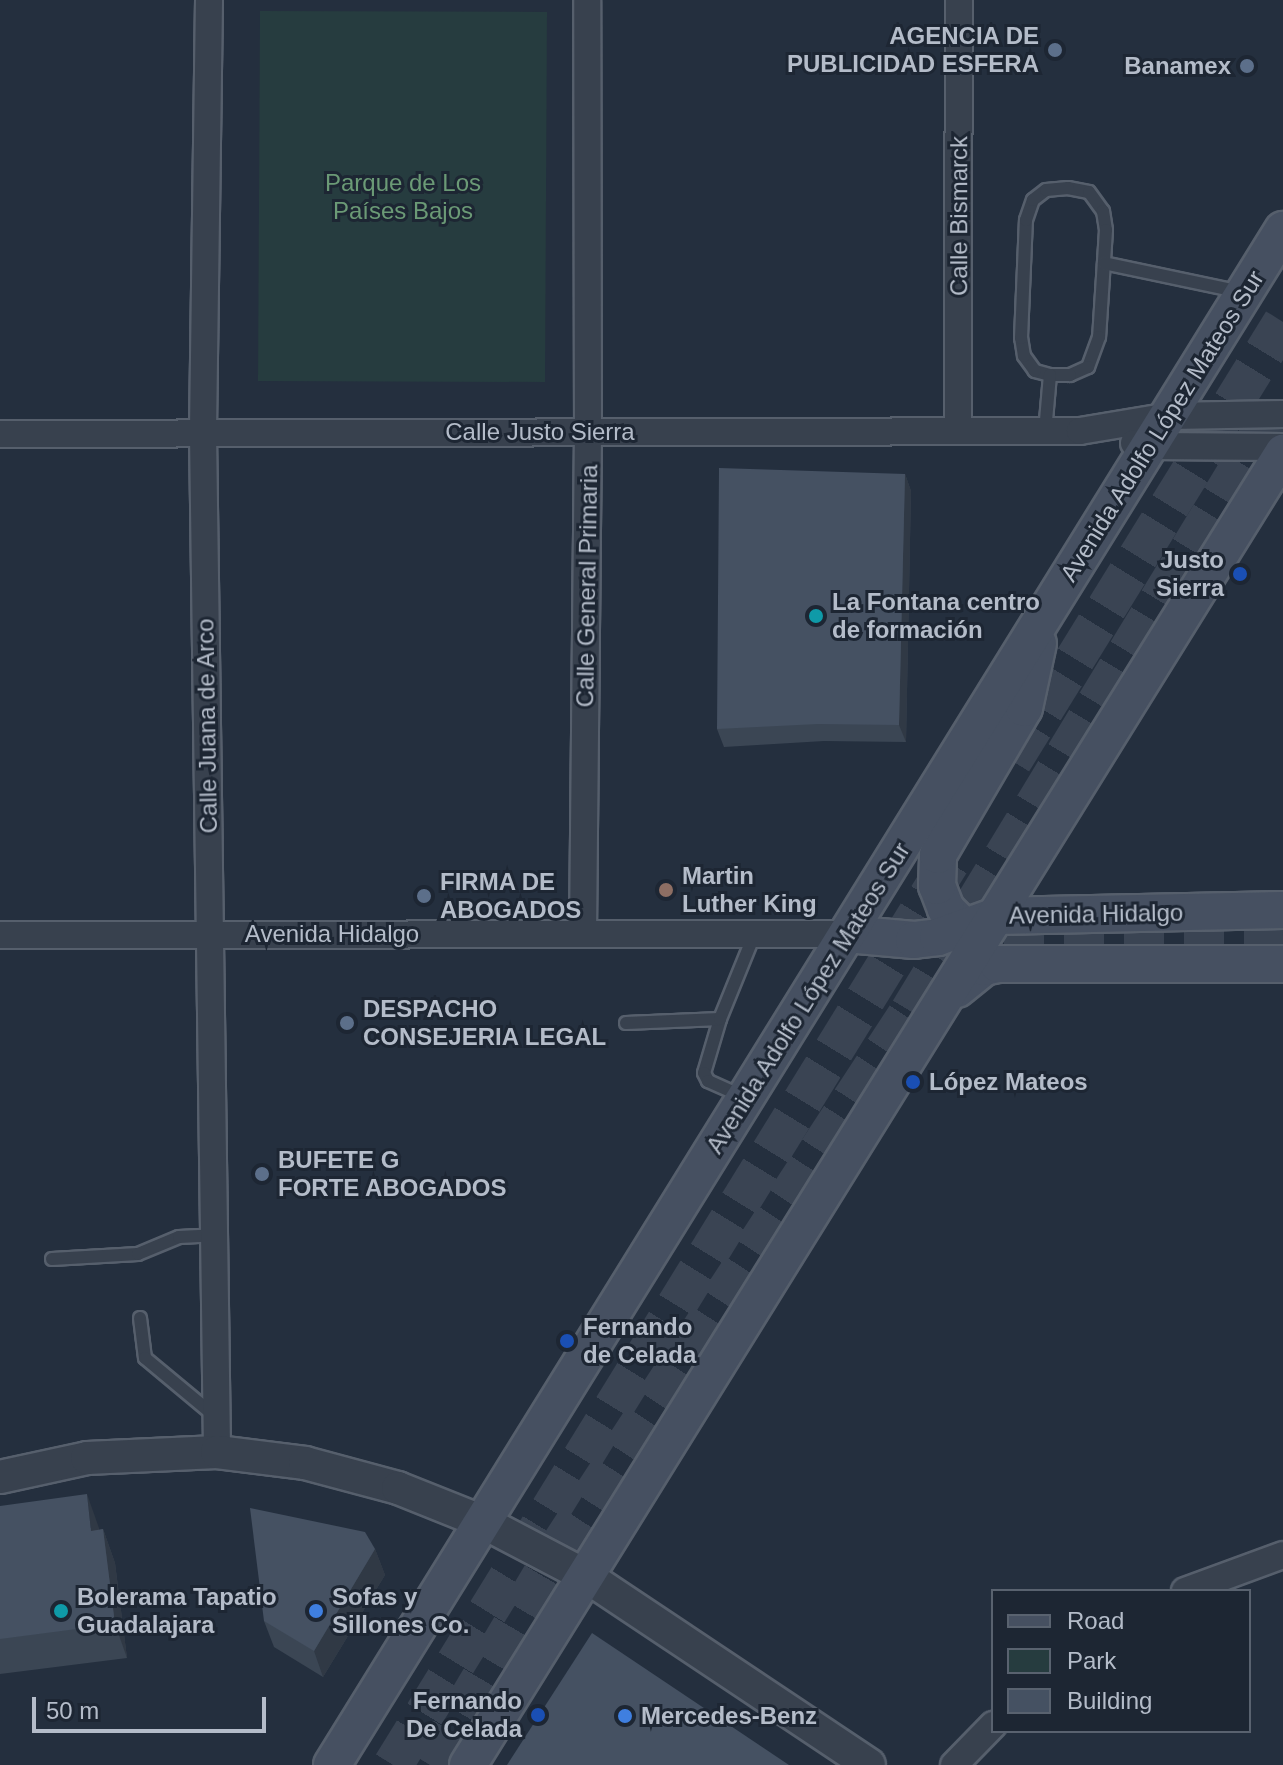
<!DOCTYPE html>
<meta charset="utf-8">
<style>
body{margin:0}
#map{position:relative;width:1283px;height:1765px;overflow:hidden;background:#242f3e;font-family:Arial,sans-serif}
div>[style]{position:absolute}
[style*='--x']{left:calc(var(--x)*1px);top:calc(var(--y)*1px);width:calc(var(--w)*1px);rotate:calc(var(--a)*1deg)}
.green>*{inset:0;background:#263c3f}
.primary-tunnel>*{height:40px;margin-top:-20px;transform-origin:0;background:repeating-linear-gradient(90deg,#3a4453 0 40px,transparent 0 60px)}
.roads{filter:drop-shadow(2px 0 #565f6c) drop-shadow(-2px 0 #565f6c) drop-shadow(0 2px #565f6c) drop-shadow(0 -2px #565f6c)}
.service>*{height:12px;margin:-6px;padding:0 6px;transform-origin:6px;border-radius:6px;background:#38414e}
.minor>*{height:26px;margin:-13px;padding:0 13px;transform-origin:13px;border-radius:13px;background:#38414e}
.tertiary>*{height:32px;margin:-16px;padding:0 16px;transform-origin:16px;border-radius:16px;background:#38414e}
.secondary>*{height:36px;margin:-18px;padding:0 18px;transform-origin:18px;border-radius:18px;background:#465061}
.wall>*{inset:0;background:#3b4654}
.shaded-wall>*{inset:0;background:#303945}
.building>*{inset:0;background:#455162}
.dots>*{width:22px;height:22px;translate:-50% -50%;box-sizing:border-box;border:4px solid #1d2633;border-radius:50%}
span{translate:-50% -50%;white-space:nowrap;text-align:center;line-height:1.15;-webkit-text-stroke:6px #1d2633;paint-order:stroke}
.poi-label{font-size:24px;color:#b4bcc9;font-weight:700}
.right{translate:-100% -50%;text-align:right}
.left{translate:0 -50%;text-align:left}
.park-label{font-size:24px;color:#6b9a76}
.street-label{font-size:24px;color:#b4bcc9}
.legend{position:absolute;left:991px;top:1589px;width:260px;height:144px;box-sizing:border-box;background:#1d2633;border:2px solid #59626f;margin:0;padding:10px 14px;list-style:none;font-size:24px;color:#b4bcc9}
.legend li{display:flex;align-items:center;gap:16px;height:40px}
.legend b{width:40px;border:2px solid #59626f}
.scale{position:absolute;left:32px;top:1697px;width:234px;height:36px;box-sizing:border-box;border:4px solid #b4bcc9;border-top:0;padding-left:10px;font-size:24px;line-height:28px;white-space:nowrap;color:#b4bcc9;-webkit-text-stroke:6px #1d2633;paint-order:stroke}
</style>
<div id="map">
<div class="green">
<i style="clip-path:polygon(260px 11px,547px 12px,545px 382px,258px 381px)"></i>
</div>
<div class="primary-tunnel">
<i style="--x:1012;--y:761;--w:516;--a:-58.31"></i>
<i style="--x:953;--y:963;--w:11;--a:-49"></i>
<i style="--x:960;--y:955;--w:46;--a:-18.8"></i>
<i style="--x:1004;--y:940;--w:279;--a:-0.4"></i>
<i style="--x:393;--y:1765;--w:1067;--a:-58.34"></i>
<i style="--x:430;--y:1765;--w:247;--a:-59.4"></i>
<i style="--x:556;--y:1552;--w:647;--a:-56.8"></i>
<i style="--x:910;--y:1011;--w:719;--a:-58.76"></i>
</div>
<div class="roads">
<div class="service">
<i style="--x:1068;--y:188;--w:21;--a:11"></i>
<i style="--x:1089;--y:192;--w:24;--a:54"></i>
<i style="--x:1103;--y:211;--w:19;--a:81"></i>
<i style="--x:1106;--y:230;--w:107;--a:93.7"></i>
<i style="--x:1099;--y:337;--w:32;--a:110"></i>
<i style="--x:1088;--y:367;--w:20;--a:156"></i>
<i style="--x:1070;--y:375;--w:20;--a:180"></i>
<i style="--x:1050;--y:375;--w:16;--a:-165"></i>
<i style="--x:1035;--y:371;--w:19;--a:-126"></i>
<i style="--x:1024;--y:356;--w:18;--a:-99"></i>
<i style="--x:1021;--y:338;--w:118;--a:-87.6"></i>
<i style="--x:1026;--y:220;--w:21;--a:-71"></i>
<i style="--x:1033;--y:200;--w:16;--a:-38"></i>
<i style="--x:1046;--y:190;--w:22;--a:-5"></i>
<i style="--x:1104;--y:263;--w:141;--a:11.9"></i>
<i style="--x:1045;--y:432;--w:57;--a:-85"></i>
<i style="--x:720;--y:1019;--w:56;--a:106.5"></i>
<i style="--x:704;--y:1073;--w:9;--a:63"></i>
<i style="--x:708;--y:1081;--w:39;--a:24"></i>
<i style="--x:626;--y:1023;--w:94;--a:-2.4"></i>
<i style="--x:720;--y:1019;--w:93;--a:-67.9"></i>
<i style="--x:52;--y:1259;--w:86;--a:-3.3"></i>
<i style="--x:138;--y:1254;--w:44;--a:-22.5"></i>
<i style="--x:179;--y:1237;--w:35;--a:-3"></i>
<i style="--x:140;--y:1318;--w:40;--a:82.9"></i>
<i style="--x:145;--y:1358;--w:92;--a:39.7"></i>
</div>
<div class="minor">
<i style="--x:209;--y:0;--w:433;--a:90.8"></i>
<i style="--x:203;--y:433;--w:1019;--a:89.21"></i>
<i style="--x:958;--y:431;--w:431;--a:-89.9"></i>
<i style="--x:0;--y:434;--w:1080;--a:-0.16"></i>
<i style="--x:1080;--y:431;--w:91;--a:-9.5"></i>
<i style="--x:1170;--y:416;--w:113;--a:-1"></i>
<i style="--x:1134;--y:443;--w:16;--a:11"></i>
<i style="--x:1150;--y:446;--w:133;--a:0.4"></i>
<i style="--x:583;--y:933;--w:501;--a:-89.43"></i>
<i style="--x:588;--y:432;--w:432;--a:-90.1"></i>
<i style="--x:0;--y:935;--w:847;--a:-0.07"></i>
<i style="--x:1185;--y:1591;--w:104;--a:-20.2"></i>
<i style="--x:954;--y:1765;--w:56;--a:-45.7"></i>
</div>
<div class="tertiary">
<i style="--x:0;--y:1477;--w:89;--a:-12.3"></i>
<i style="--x:87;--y:1458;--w:130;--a:-2.6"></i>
<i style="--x:217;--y:1452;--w:89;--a:7.1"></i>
<i style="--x:305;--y:1463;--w:96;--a:15"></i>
<i style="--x:398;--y:1488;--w:92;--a:21.8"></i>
<i style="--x:483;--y:1522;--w:116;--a:27.7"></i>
<i style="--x:586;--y:1576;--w:340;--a:33.7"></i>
</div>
<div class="secondary">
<i style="--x:965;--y:928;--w:27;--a:-135"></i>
<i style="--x:946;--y:909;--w:25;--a:-111"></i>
<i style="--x:937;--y:886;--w:31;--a:-88"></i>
<i style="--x:938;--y:855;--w:170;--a:-59.7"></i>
<i style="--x:1024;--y:708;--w:66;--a:-77.8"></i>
<i style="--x:847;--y:934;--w:67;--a:5.1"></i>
<i style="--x:914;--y:940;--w:24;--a:-7"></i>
<i style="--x:938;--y:937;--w:62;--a:-19.9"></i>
<i style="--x:996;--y:916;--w:287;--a:-1.2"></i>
<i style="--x:957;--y:989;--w:35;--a:-39"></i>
<i style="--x:984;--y:967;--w:14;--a:-12"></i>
<i style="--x:998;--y:964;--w:285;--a:0"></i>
<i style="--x:332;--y:1765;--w:1806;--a:-58.22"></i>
<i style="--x:468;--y:1765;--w:1545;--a:-58.15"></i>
</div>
</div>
<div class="wall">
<i style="clip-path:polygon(905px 474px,911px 491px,906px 742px,824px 741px,724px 747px,717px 729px)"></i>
<i style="clip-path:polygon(0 1506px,99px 1530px,103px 1529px,115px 1563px,127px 1658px,0 1674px)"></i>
<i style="clip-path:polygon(375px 1549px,385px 1575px,323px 1677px,274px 1647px,264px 1621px)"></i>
</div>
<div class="shaded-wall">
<i style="clip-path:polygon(905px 474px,911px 491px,906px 742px,899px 725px)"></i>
<i style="clip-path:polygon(87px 1494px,99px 1528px,104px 1564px,91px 1531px)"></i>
<i style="clip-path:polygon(103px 1529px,115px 1563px,127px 1658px,115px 1624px)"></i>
<i style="clip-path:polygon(375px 1549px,385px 1575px,323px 1677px,314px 1651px)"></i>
</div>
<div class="building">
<i style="clip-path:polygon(719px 468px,905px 474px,899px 725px,818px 724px,717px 729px)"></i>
<i style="clip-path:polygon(87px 1494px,91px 1531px,103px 1529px,115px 1624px,0 1639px,0 1506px)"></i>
<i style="clip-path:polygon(250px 1508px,365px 1532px,375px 1549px,314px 1651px,264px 1621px)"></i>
<i style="clip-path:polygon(592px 1633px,789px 1765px,507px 1765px)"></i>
</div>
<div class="dots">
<i style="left:1055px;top:50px;background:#5c6f8a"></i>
<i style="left:1247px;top:66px;background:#5c6f8a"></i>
<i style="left:1240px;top:574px;background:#1a4fb4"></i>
<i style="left:816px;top:616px;background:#0f9aa8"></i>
<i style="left:666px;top:890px;background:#8d6e63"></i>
<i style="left:424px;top:896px;background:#5c6f8a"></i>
<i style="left:347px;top:1023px;background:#5c6f8a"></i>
<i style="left:913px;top:1082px;background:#1a4fb4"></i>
<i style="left:262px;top:1174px;background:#5c6f8a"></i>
<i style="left:567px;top:1341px;background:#1a4fb4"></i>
<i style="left:61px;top:1611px;background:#0f9aa8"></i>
<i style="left:316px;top:1611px;background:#3f7fe0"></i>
<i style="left:538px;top:1715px;background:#1a4fb4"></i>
<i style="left:625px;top:1716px;background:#3f7fe0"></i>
</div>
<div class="poi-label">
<span class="right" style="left:1039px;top:50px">AGENCIA DE<br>PUBLICIDAD ESFERA</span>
<span class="right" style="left:1231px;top:66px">Banamex</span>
<span class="right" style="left:1224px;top:574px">Justo<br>Sierra</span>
<span class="left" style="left:832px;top:616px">La Fontana centro<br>de formación</span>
<span class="left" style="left:682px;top:890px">Martin<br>Luther King</span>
<span class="left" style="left:440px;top:896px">FIRMA DE<br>ABOGADOS</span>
<span class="left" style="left:363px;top:1023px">DESPACHO<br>CONSEJERIA LEGAL</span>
<span class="left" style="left:929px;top:1082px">López Mateos</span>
<span class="left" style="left:278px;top:1174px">BUFETE G<br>FORTE ABOGADOS</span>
<span class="left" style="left:583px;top:1341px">Fernando<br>de Celada</span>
<span class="left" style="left:77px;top:1611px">Bolerama Tapatio<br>Guadalajara</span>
<span class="left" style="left:332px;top:1611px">Sofas y<br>Sillones Co.</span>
<span class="right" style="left:522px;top:1715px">Fernando<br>De Celada</span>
<span class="left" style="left:641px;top:1716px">Mercedes-Benz</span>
</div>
<div class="park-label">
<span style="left:403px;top:197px">Parque de Los<br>Países Bajos</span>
</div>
<div class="street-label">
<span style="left:959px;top:216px;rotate:-90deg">Calle Bismarck</span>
<span style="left:1162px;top:426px;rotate:-58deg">Avenida Adolfo López Mateos Sur</span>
<span style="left:540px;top:432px">Calle Justo Sierra</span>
<span style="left:587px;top:586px;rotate:-89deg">Calle General Primaria</span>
<span style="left:207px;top:726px;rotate:-91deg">Calle Juana de Arco</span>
<span style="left:1096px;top:914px;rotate:-1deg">Avenida Hidalgo</span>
<span style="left:332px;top:934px">Avenida Hidalgo</span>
<span style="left:808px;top:998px;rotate:-58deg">Avenida Adolfo López Mateos Sur</span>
</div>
<ul class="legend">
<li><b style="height:10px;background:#465061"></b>Road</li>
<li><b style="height:22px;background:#263c3f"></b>Park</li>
<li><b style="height:22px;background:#455162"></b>Building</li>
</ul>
<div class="scale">50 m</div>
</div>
